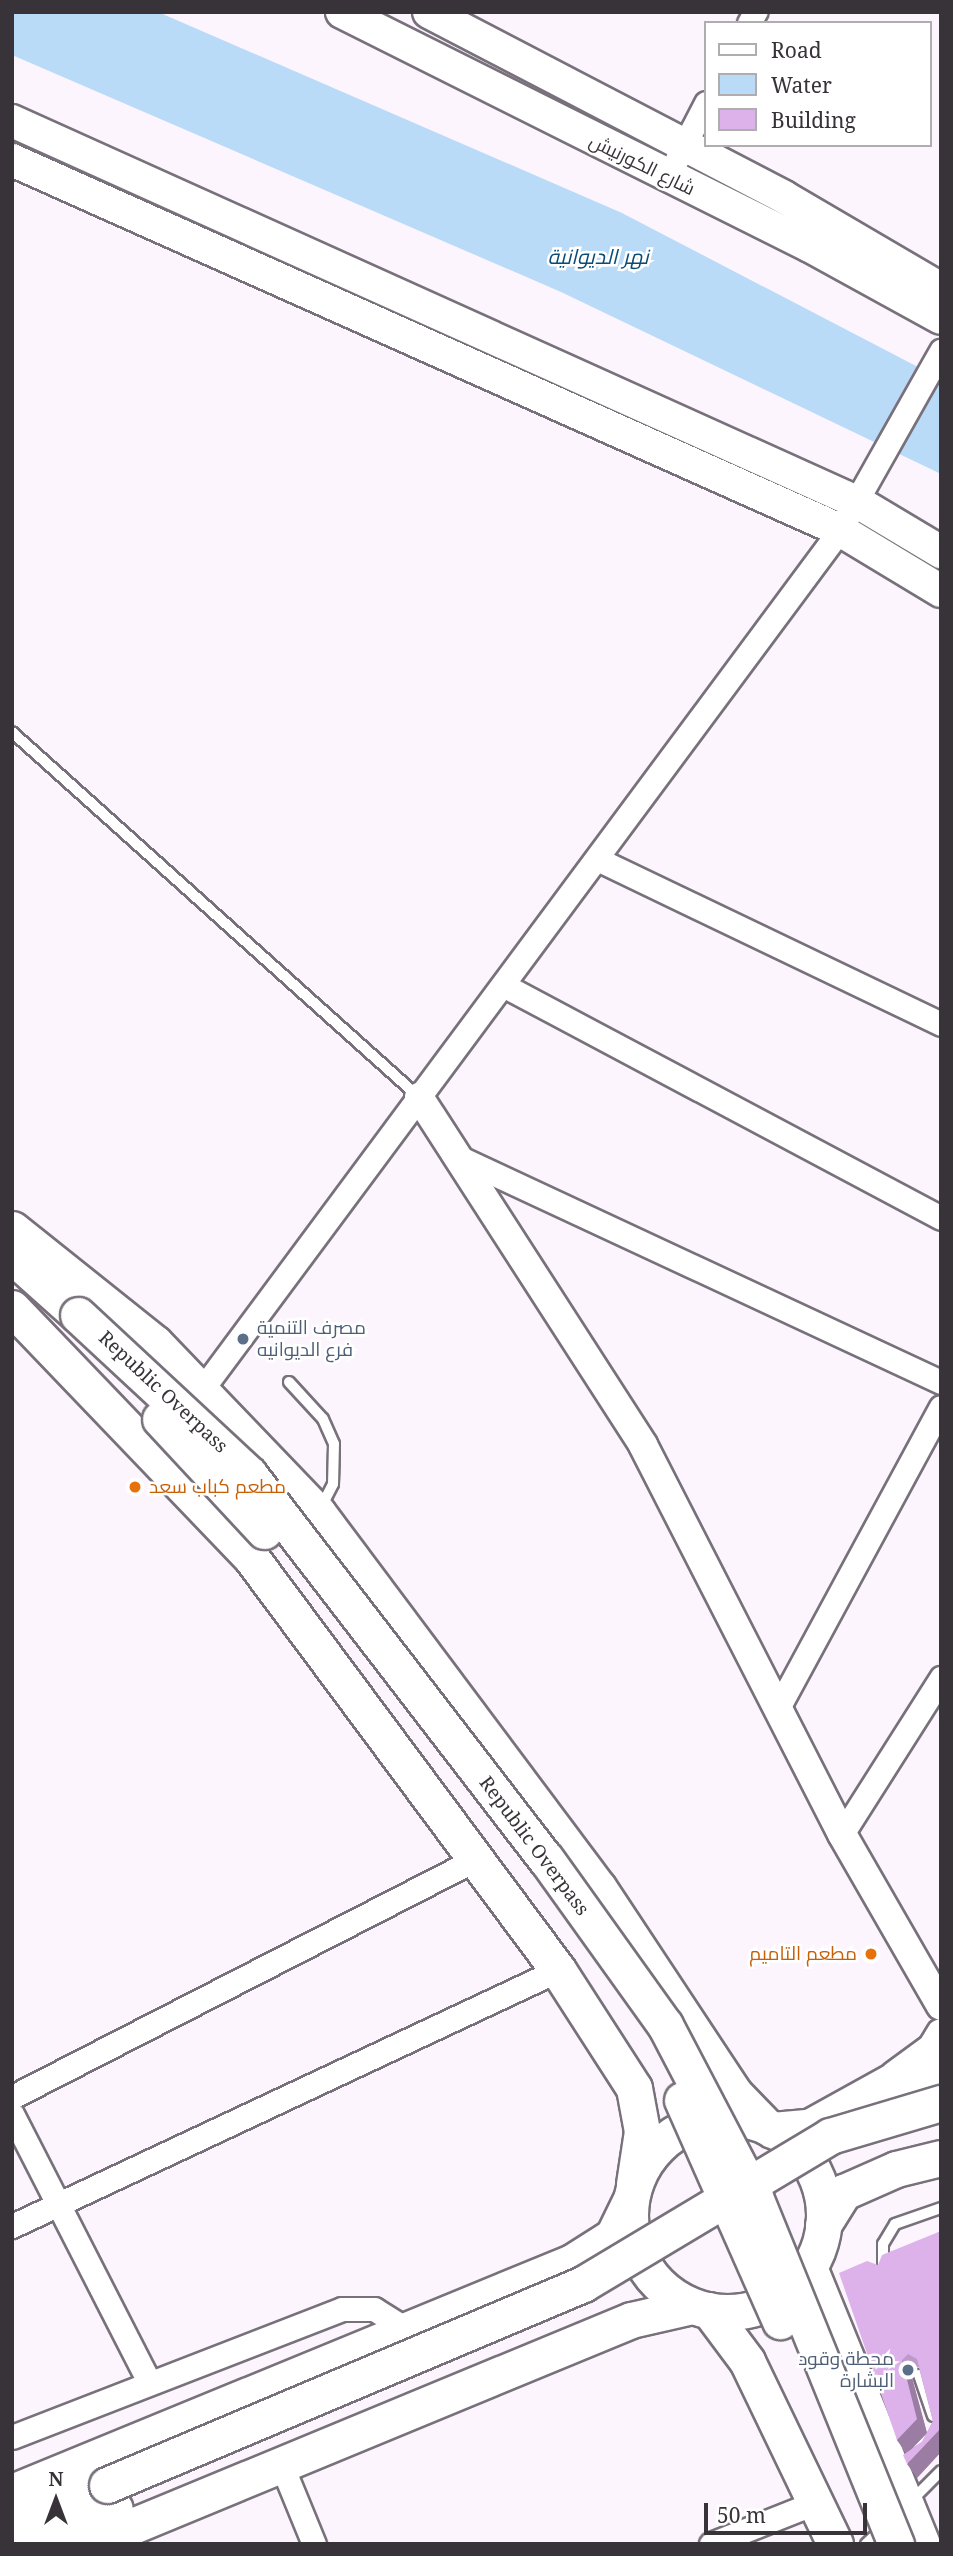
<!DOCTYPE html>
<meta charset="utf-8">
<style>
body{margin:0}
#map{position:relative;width:953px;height:2556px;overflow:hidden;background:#fcf5fe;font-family:"Noto Serif",Cairo,serif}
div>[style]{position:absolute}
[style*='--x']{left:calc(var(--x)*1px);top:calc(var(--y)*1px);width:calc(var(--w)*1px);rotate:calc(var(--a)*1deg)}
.water>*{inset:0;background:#badbf8}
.roads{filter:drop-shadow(2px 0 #78717b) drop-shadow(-2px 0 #78717b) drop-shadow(0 2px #78717b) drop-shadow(0 -2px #78717b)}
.service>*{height:10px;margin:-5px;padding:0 5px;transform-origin:5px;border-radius:5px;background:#fff}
.minor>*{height:23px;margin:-11.5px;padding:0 11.5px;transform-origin:11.5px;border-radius:11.5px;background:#fff}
.tertiary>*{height:28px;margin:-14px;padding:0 14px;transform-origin:14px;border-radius:14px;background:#fff}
.secondary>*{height:32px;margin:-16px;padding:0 16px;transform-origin:16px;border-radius:16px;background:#fff}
.primary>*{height:35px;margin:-17.5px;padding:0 17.5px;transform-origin:17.5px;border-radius:17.5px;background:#fff}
.primary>.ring{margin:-17.5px;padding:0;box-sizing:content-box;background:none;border:35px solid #fff;border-radius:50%}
.bridges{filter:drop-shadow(2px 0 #78717b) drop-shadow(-2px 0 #78717b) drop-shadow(0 2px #78717b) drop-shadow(0 -2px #78717b)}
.primary-bridge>*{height:35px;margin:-17.5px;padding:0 17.5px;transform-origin:17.5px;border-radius:17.5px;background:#fff}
.wall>*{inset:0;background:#be99c9}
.shaded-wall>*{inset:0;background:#9b7da4}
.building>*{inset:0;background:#ddb2ea}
.dots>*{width:19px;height:19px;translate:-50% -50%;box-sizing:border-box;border:4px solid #fff;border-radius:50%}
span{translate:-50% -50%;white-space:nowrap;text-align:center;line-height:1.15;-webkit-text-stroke:5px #fff;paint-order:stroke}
.street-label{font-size:19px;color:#373338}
.service-label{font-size:19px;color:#4e5e75}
.left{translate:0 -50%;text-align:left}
.right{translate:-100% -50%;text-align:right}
.food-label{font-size:19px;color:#c56008}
.water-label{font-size:21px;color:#0a4c78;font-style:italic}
.frame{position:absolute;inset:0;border:14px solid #373338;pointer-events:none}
.legend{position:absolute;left:704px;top:21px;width:228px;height:126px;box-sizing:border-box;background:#fff;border:2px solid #afadaf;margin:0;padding:9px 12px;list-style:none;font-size:21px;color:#373338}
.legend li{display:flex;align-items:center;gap:14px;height:35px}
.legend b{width:35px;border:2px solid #afadaf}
.north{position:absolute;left:21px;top:2465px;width:70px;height:70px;-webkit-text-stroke:5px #fff;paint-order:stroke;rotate:0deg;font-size:19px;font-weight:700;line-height:28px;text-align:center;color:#373338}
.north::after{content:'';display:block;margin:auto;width:24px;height:32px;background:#373338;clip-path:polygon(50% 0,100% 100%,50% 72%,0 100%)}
.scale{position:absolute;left:704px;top:2503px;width:163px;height:32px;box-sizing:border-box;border:4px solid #373338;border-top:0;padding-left:9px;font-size:21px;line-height:24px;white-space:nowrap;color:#373338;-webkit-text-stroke:5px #fff;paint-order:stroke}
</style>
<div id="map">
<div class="water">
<i style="clip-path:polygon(12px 12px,158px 12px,622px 213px,941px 379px,941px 474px,561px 292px,12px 55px)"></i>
</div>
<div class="roads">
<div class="service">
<i style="--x:12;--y:732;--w:547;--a:41.89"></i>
<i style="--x:289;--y:1382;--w:50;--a:47.4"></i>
<i style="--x:323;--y:1419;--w:27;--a:66"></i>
<i style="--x:334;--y:1444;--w:40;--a:91.4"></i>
<i style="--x:333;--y:1484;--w:27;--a:117"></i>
<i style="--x:883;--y:2269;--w:25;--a:-90"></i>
<i style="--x:883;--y:2244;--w:23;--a:-59"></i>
<i style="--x:895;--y:2224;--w:49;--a:-19.2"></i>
<i style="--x:919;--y:2375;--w:43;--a:71.1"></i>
<i style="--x:911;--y:2501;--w:42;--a:-45"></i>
<i style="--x:866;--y:2544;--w:25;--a:-43"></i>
</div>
<div class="minor">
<i style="--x:749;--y:23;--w:13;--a:-61"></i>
<i style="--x:677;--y:159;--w:63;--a:-62.6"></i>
<i style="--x:597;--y:859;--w:382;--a:25.6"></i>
<i style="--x:503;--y:985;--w:496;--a:28"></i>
<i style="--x:458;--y:1157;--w:533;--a:24.98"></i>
<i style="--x:203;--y:1388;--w:1069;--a:-53.41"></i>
<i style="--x:840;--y:530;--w:206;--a:-60.6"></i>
<i style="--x:778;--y:1708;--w:342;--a:-61.6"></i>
<i style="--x:842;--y:1834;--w:185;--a:-57.6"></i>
<i style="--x:12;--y:2097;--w:524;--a:-27.15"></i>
<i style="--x:12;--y:2114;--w:301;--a:62.9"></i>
<i style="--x:12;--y:2226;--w:603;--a:-25.12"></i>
<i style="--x:12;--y:2437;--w:354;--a:-21.2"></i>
<i style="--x:342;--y:2309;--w:32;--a:0"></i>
<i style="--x:374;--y:2309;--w:40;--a:32"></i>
<i style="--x:282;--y:2466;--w:84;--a:67.7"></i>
<i style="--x:711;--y:2544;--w:114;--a:-21.6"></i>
</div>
<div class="tertiary">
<i style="--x:419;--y:1097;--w:414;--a:57.2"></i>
<i style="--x:643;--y:1445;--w:437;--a:62.9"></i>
<i style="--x:842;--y:1834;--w:198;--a:60.1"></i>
<i style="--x:895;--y:2075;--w:46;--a:-36.1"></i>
<i style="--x:932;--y:2048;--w:17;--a:-59"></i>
</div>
<div class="secondary">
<i style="--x:342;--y:12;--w:523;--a:26.57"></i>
<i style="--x:810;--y:246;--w:149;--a:28.8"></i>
<i style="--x:429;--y:12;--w:400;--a:27.5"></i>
<i style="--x:784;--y:197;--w:182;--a:30.4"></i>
<i style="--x:12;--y:121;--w:929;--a:24.28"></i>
<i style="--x:859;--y:503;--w:96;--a:30.9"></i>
<i style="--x:12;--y:160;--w:907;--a:24.08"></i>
<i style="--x:840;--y:530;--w:118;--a:31.1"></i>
</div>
<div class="primary">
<i style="--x:12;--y:1229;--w:183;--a:38.6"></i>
<i style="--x:155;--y:1343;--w:236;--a:46.2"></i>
<i style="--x:318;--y:1513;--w:467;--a:53.2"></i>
<i style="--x:598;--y:1887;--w:248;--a:56.5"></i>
<i style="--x:735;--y:2094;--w:46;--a:45.9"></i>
<i style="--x:12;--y:1256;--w:89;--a:41.8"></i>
<i style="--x:12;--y:1308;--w:344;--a:46.2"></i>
<i style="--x:250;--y:1556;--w:516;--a:53.35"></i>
<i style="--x:558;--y:1970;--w:140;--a:57.2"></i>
<i style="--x:634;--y:2088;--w:44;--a:79.5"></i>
<i style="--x:642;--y:2131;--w:54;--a:98.6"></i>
<i class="ring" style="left:630px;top:2118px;width:159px;height:159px"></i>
<i style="--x:772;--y:2130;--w:37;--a:-5"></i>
<i style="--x:809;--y:2127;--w:99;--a:-28.9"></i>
<i style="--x:896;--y:2079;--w:46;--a:-13.7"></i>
<i style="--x:823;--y:2225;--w:39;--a:-58"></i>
<i style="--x:844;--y:2192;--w:57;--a:-23.9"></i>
<i style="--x:896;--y:2169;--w:46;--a:-13.7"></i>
<i style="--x:809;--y:2267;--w:299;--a:67.8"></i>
<i style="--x:709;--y:2310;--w:64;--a:53.3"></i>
<i style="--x:747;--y:2361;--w:203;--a:64.3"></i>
<i style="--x:12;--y:2492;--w:605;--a:-22.33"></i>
<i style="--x:572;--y:2262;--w:49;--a:-32.4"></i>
<i style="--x:613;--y:2236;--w:39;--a:-64"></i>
<i style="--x:12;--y:2524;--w:103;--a:-22.3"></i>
<i style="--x:31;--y:2544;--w:91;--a:-23.2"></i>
<i style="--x:89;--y:2544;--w:586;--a:-22.45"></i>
<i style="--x:631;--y:2320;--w:63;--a:-12.9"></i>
</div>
</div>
<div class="bridges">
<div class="primary-bridge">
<i style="--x:78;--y:1315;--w:233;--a:42.9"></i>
<i style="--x:249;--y:1474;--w:486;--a:52.4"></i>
<i style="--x:546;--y:1859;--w:204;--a:54.4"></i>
<i style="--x:665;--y:2025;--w:194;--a:62.4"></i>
<i style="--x:755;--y:2197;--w:375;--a:67.9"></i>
<i style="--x:160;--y:1419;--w:153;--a:47.1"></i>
<i style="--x:682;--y:2100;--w:242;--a:66.1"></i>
<i style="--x:107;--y:2485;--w:517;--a:-22.89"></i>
<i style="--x:583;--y:2284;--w:288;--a:-30.9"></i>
<i style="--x:830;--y:2136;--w:116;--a:-16.6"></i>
</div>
</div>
<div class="wall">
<i style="clip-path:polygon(evenodd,941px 2231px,941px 2452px,917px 2478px,906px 2453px,897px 2440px,878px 2265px,941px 2231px,918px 2367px,919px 2368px,933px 2421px,922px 2442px,911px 2449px,927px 2433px,911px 2374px,918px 2367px)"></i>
</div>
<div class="shaded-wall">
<i style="clip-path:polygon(902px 2360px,911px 2374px,927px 2433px,907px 2454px,897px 2440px)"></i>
<i style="clip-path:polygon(941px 2428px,941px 2452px,917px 2478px,907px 2464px)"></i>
</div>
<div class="building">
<i style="clip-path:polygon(941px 2231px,941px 2428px,907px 2464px,903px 2455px,922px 2442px,933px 2421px,917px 2359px,908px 2354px,902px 2360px,917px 2419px,897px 2440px,839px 2273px,867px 2261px,878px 2265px,882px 2255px)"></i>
</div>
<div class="dots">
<i style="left:243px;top:1339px;background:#5c6f8a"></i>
<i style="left:135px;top:1487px;background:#e8710a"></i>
<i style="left:871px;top:1954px;background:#e8710a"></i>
<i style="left:908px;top:2370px;background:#5c6f8a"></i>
</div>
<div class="street-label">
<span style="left:642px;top:165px;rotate:26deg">شارع الكورنيش</span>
<span style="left:163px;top:1392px;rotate:43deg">Republic Overpass</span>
<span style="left:534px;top:1846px;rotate:53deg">Republic Overpass</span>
</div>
<div class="service-label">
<span class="left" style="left:257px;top:1339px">مصرف التنمية<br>فرع الديوانيه</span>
<span class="right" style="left:894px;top:2370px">محطة وقود<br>البشارة</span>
</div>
<div class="food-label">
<span class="left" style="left:149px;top:1487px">مطعم كباب سعد</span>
<span class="right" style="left:857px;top:1954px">مطعم التاميم</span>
</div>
<div class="water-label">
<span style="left:598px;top:256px">نهر الديوانية</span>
</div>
<div class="frame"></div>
<ul class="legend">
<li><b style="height:9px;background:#fff"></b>Road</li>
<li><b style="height:19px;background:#badbf8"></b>Water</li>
<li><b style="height:19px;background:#ddb2ea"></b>Building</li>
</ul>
<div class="north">N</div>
<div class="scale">50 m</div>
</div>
